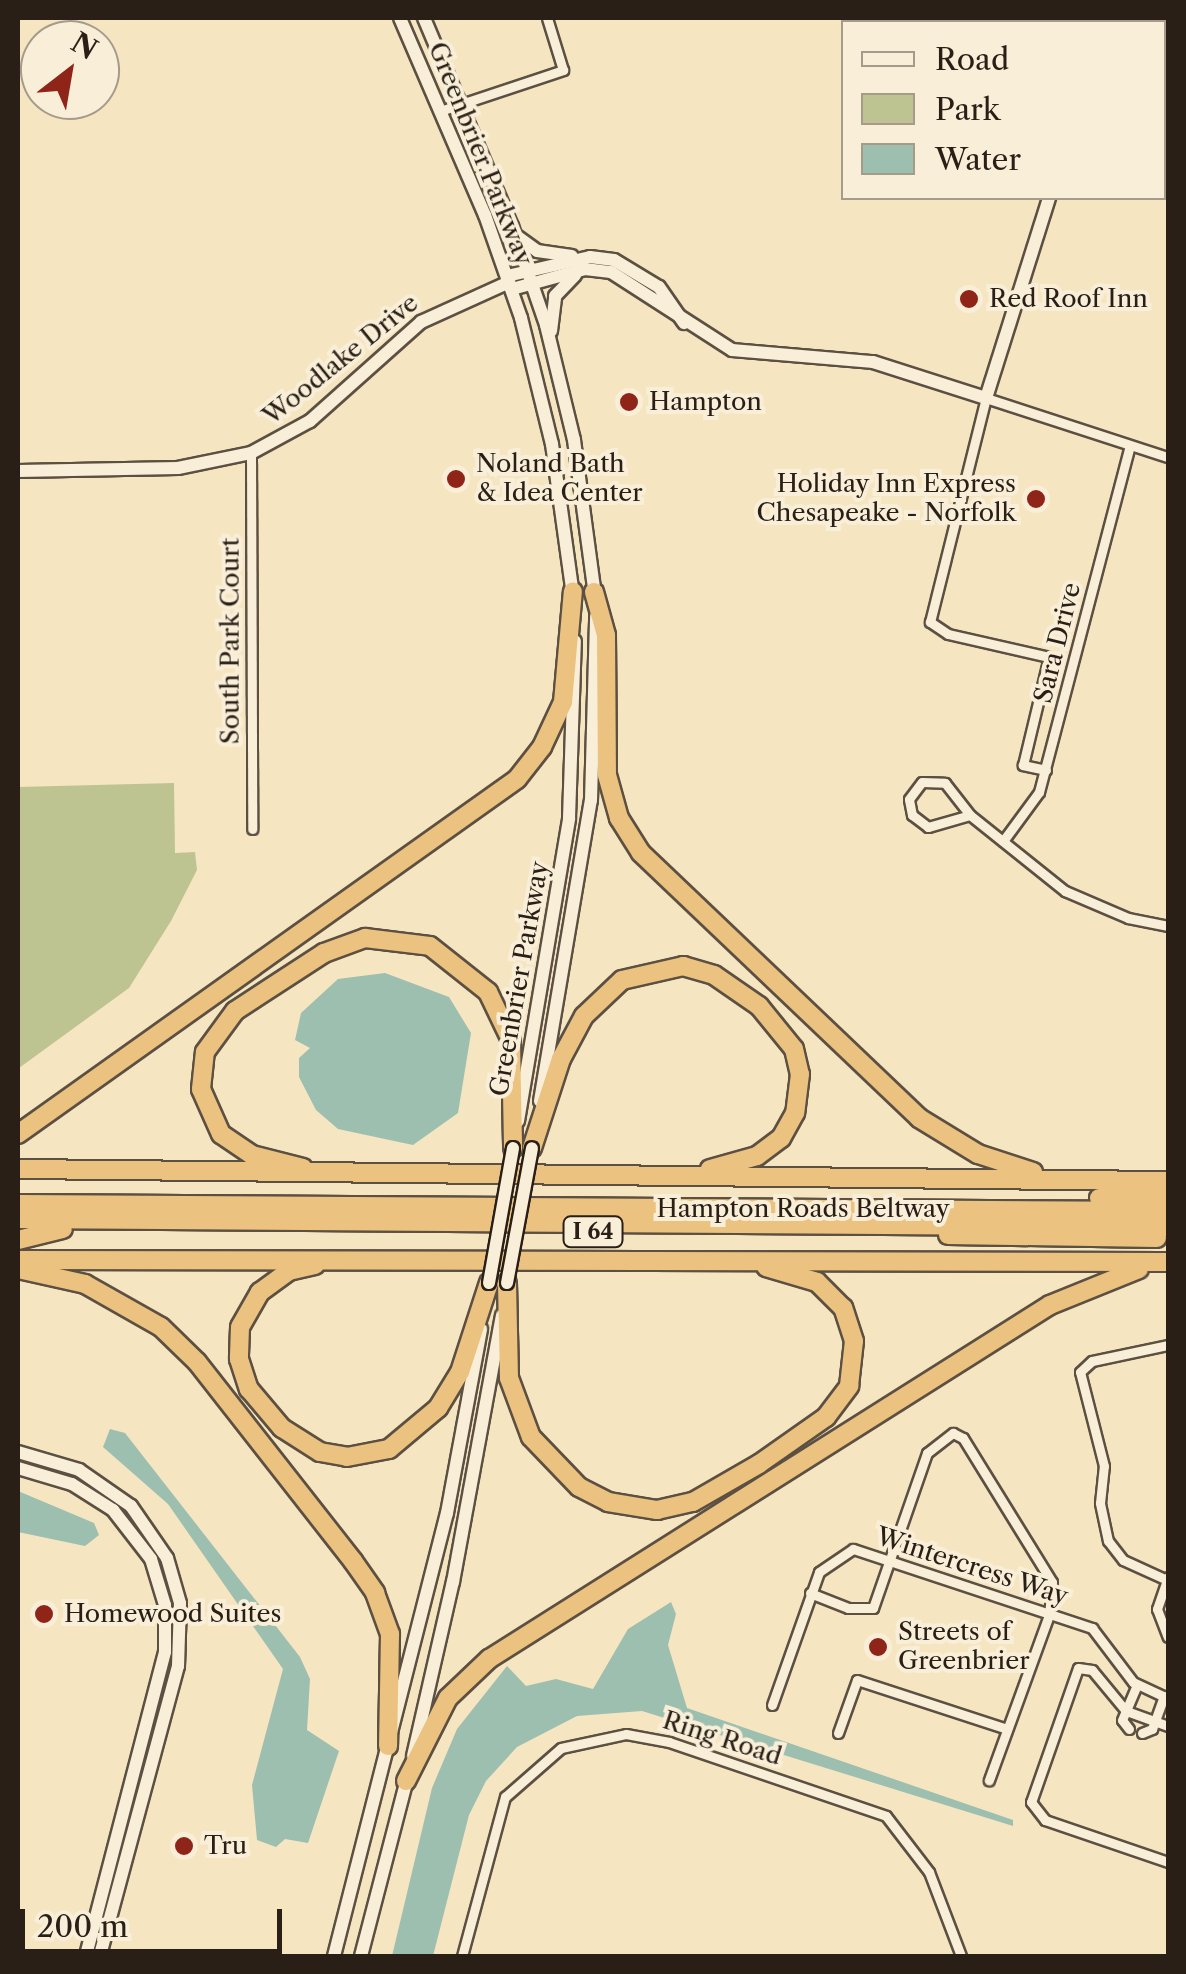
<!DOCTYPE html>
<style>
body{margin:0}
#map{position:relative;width:1186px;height:1974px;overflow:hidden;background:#f6e5c1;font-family:"Libre Caslon Text",serif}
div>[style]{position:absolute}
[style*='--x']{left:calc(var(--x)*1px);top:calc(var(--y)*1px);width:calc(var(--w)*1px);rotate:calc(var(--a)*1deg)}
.green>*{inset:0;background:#bdc492}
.water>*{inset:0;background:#9dbfb0}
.roads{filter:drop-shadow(2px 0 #5c5042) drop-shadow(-2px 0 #5c5042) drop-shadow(0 2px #5c5042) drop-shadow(0 -2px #5c5042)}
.street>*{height:9px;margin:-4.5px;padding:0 4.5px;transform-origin:4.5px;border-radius:4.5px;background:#f9eed7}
.secondary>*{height:12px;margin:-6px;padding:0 6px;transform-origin:6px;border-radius:6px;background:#f9eed7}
.highway>*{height:18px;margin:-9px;padding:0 9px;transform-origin:9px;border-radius:9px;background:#ebc280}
.bridges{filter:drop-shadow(2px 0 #291f17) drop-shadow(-2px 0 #291f17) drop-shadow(0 2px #291f17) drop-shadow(0 -2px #291f17)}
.secondary-bridge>*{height:12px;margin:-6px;padding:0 6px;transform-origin:6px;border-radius:6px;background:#f9eed7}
.dots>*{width:28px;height:28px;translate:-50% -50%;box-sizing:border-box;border:5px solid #f9eed7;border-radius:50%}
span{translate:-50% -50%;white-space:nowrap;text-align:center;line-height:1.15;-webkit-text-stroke:8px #f9eed7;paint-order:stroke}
.shield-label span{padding:2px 8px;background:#f9eed7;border:2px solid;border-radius:8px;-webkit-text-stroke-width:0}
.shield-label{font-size:22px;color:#291f17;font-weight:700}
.street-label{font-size:25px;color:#291f17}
.poi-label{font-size:25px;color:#291f17}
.left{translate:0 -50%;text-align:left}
.right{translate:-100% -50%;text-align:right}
.frame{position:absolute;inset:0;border:20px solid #291f17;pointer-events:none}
.legend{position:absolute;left:841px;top:20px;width:325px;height:180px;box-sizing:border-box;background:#f9eed7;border:2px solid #a69b8a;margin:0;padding:12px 18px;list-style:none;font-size:30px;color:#291f17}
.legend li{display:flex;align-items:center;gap:20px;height:50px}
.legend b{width:50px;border:2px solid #a69b8a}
.north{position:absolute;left:20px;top:20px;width:100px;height:100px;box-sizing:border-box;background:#f9eed7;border:2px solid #a69b8a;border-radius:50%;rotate:31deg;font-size:28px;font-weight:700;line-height:40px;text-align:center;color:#291f17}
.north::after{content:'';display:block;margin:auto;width:35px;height:45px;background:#8f2418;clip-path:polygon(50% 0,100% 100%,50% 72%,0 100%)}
.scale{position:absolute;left:20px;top:1909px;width:262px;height:45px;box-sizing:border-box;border:5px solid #291f17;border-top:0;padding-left:12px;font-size:30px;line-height:35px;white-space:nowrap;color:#291f17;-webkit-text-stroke:8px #f9eed7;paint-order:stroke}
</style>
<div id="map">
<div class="green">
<i style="clip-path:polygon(174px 783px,175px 853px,195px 852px,197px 870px,171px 921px,129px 988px,19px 1068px,18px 787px)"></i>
</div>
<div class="water">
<i style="clip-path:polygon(385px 973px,449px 997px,471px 1033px,458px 1113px,413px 1145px,338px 1129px,316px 1110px,299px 1077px,299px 1058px,310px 1048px,295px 1040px,301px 1013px,338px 979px)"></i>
<i style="clip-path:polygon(110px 1429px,125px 1433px,300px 1657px,310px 1679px,307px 1730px,339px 1751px,308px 1843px,285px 1839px,276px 1847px,257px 1840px,252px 1785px,283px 1669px,168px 1504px,103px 1447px)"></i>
<i style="clip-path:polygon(18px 1491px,94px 1523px,99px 1535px,85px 1546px,18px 1532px)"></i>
<i style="clip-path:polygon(671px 1602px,676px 1614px,668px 1645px,687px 1708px,1013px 1820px,1013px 1826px,642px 1711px,577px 1716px,517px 1747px,486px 1781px,469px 1815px,433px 1956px,392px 1956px,432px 1788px,457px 1729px,507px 1666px,526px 1686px,556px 1679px,593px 1689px,628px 1629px)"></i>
</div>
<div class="roads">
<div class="street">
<i style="--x:1111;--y:18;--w:13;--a:18"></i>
<i style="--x:1164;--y:39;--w:4;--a:27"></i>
<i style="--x:440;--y:111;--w:130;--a:-18.4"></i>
<i style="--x:563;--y:70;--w:54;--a:-107.1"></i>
<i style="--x:251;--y:453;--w:376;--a:89.8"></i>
<i style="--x:1046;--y:770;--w:24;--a:-168"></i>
<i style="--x:1023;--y:765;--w:111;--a:-76.5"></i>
<i style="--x:1049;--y:657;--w:104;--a:-167.2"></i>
<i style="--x:948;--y:634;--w:22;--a:-146"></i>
<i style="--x:930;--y:622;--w:231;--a:-76"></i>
<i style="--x:986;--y:398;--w:191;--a:18"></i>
<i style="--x:970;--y:815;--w:44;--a:164.1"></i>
<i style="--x:928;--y:827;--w:20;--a:-143"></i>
<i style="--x:912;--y:815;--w:16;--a:-101"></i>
<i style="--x:909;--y:799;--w:21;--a:-53"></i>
<i style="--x:922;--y:782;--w:23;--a:2"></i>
<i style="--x:945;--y:783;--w:41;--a:52"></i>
<i style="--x:970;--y:815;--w:122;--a:38.7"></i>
<i style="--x:1065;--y:891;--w:69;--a:23.2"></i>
<i style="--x:1128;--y:918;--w:41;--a:11.3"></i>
<i style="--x:1003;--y:841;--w:61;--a:-53.7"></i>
<i style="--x:1039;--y:792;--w:358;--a:-75.3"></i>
<i style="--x:1168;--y:1577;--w:34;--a:109"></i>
<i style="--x:1157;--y:1609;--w:30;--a:69"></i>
<i style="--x:1167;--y:1580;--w:48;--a:-155.6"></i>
<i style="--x:1123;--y:1560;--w:24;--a:-128"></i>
<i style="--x:1108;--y:1541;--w:39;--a:-102"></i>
<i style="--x:1100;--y:1503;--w:37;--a:-84"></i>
<i style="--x:1104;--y:1466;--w:97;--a:-104.3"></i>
<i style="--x:1080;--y:1372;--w:16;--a:-43"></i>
<i style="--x:1092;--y:1361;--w:78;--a:-11.9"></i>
<i style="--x:810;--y:1593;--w:41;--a:21.5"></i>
<i style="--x:848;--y:1608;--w:25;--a:0"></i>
<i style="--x:873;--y:1608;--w:164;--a:-70.8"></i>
<i style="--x:927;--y:1453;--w:33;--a:-38"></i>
<i style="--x:953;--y:1433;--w:11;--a:27"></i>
<i style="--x:963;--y:1438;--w:169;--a:58.3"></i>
<i style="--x:1052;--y:1582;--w:33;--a:95"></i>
<i style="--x:1049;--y:1615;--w:176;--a:110"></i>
<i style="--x:772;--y:1705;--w:141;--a:-70.5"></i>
<i style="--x:819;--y:1572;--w:41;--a:-34.1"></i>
<i style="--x:853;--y:1549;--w:252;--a:18.3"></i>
<i style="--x:1092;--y:1628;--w:68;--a:52.8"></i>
<i style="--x:1133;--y:1682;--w:38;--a:25"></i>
<i style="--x:1168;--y:1726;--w:45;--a:-160.3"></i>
<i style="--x:1126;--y:1711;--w:53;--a:-129.7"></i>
<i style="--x:1092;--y:1670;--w:14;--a:-172"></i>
<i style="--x:1078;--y:1668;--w:142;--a:109.3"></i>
<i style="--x:1031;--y:1802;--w:23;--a:52"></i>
<i style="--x:1045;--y:1820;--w:130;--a:18.9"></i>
<i style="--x:1129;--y:1729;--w:11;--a:-128"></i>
<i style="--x:1122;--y:1720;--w:38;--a:-67"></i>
<i style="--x:838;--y:1733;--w:56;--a:-70.3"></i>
<i style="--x:857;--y:1680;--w:158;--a:18.1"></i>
<i style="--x:1142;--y:1733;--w:11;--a:-22"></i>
<i style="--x:1152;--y:1729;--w:35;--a:-70"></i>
<i style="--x:462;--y:1956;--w:165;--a:-74.9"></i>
<i style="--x:505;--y:1797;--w:74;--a:-41.2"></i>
<i style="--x:561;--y:1748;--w:66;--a:-12.2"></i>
<i style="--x:626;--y:1734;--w:44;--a:10.5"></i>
<i style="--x:669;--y:1742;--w:229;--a:18.8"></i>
<i style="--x:886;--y:1816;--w:71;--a:52.5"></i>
<i style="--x:929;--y:1872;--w:90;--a:69.1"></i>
</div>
<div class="secondary">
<i style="--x:400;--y:18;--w:215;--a:66.7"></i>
<i style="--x:485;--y:215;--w:109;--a:70.7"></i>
<i style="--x:521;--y:318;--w:130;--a:76.2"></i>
<i style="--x:552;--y:444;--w:153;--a:82.1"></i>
<i style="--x:424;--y:18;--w:226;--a:67.1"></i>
<i style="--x:512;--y:226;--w:105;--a:71"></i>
<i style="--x:546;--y:325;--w:118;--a:76.3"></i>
<i style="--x:574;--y:440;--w:157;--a:82.3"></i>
<i style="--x:1099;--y:22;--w:4;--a:-63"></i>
<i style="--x:518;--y:237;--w:24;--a:36"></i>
<i style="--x:537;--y:251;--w:35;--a:8"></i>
<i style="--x:507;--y:276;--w:85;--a:-12.9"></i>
<i style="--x:590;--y:257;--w:24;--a:7"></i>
<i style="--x:614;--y:260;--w:52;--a:31"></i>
<i style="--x:659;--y:287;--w:44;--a:55.2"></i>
<i style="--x:512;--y:289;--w:76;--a:-15.3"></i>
<i style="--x:585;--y:269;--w:26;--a:7"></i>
<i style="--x:611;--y:272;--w:144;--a:32.8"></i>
<i style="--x:732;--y:350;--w:142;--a:4.9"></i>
<i style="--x:873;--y:362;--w:119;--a:17.7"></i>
<i style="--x:986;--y:398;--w:210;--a:-72.5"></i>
<i style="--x:551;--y:331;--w:35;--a:-83"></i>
<i style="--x:555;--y:296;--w:29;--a:-46"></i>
<i style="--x:18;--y:471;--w:160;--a:-1.1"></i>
<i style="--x:178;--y:468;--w:75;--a:-11.6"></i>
<i style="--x:251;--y:453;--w:67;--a:-28.5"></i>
<i style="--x:310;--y:421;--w:149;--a:-41.7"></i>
<i style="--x:421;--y:322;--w:97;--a:-24.4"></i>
<i style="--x:540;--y:1101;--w:305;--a:-80.4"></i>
<i style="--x:591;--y:800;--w:184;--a:-88.4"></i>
<i style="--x:518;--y:1121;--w:307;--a:-80.4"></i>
<i style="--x:569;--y:818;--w:177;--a:-88.1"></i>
<i style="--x:18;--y:1452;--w:64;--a:16.4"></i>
<i style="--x:79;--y:1470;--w:63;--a:34.7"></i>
<i style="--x:131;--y:1506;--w:63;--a:55.3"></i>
<i style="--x:167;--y:1558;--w:47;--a:73.9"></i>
<i style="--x:180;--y:1603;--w:63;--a:91.8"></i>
<i style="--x:178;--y:1666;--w:300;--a:105.1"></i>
<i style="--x:18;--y:1468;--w:56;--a:16.5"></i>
<i style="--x:72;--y:1484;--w:49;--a:32.4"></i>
<i style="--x:113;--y:1510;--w:62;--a:52.2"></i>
<i style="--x:151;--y:1559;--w:48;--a:73.1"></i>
<i style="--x:165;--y:1605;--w:47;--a:90"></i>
<i style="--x:165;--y:1652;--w:314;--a:104.6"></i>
<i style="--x:413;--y:1756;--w:179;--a:-77.1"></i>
<i style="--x:453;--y:1582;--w:271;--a:-79.6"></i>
<i style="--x:334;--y:1956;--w:457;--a:-75.7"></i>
<i style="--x:447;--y:1513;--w:187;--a:-79.5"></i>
<i style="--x:361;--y:1956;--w:187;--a:-75.4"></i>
</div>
<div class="highway">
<i style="--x:594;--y:592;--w:45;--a:74.4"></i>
<i style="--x:606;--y:635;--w:140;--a:89.6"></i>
<i style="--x:607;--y:775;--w:45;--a:74.4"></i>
<i style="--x:619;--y:818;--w:41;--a:57.8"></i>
<i style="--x:641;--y:853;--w:384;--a:43.6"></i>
<i style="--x:919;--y:1118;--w:69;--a:31.4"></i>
<i style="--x:978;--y:1154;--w:58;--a:18.1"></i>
<i style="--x:18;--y:1134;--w:612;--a:-35.43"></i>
<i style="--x:517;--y:779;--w:41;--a:-52"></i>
<i style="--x:542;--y:747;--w:50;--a:-65"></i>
<i style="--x:563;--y:702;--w:111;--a:-84.9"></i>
<i style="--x:532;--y:1148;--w:94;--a:-72"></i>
<i style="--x:561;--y:1059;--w:49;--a:-61.9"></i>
<i style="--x:584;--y:1016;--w:52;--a:-43.5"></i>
<i style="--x:622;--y:980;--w:63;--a:-12.9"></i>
<i style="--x:683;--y:966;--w:32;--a:16"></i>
<i style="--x:714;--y:975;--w:55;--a:34.6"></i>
<i style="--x:759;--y:1006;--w:55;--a:50.9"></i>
<i style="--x:794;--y:1049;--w:26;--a:77"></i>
<i style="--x:800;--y:1074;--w:39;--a:97"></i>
<i style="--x:795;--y:1113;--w:29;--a:119"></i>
<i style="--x:781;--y:1138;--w:30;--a:143"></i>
<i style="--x:757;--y:1156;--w:49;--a:164.5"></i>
<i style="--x:303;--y:1168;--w:53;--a:-165.7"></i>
<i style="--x:252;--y:1155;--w:37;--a:-146"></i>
<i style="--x:221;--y:1134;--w:49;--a:-114"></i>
<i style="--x:201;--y:1089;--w:37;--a:-84"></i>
<i style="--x:205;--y:1052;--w:51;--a:-53.8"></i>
<i style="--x:235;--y:1011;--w:106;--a:-33.1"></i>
<i style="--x:324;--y:953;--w:44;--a:-20.1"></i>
<i style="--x:365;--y:938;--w:65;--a:7"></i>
<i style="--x:430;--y:946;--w:74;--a:38.4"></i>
<i style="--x:488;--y:992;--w:53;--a:64.4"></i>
<i style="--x:511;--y:1040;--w:108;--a:88.9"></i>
<i style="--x:18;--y:1169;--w:1150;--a:0.6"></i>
<i style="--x:1099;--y:1198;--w:69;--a:0"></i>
<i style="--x:18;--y:1204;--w:1150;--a:0.35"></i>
<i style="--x:18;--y:1219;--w:1150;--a:0.4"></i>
<i style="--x:948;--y:1235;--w:209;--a:0.8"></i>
<i style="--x:18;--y:1240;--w:46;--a:-13.7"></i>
<i style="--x:18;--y:1260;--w:1150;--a:0.1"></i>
<i style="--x:315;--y:1265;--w:27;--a:167"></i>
<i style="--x:289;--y:1271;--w:36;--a:144"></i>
<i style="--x:260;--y:1292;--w:40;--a:119.7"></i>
<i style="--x:240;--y:1327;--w:32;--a:92"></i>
<i style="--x:239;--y:1359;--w:32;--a:72"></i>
<i style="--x:249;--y:1389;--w:51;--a:49.8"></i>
<i style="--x:282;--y:1428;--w:45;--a:32.3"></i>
<i style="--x:320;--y:1452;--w:27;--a:10"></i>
<i style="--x:347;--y:1457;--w:43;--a:-10.8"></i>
<i style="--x:389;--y:1449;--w:64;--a:-39.9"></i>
<i style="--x:438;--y:1408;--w:42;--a:-58.6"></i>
<i style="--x:460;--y:1372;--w:94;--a:-72"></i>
<i style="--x:18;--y:1269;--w:69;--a:12.6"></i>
<i style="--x:85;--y:1284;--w:87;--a:29.5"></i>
<i style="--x:161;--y:1327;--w:50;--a:44.2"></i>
<i style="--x:197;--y:1362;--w:253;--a:51.9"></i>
<i style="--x:353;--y:1561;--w:39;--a:55"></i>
<i style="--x:375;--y:1593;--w:44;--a:69.9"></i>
<i style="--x:390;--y:1634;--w:112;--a:91"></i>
<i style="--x:507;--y:1283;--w:95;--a:88.8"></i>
<i style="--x:509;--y:1378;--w:63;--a:69.6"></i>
<i style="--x:531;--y:1437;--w:69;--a:46.2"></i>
<i style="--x:579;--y:1487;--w:33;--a:27"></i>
<i style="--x:608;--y:1502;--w:50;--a:9.3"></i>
<i style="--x:657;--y:1510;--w:37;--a:-13"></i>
<i style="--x:693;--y:1502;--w:76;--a:-29.9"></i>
<i style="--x:759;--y:1464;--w:82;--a:-35"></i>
<i style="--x:826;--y:1417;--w:39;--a:-53"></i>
<i style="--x:849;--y:1386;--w:45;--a:-83.7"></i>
<i style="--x:854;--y:1341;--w:35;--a:-108"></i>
<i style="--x:843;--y:1308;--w:37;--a:-135"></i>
<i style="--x:817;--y:1282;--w:53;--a:-163.6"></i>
<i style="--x:406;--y:1781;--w:93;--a:-63.2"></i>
<i style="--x:448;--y:1698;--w:57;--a:-43.6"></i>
<i style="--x:489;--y:1659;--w:663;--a:-32.25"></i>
<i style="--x:1050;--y:1305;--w:96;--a:-22"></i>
</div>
</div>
<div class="bridges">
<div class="secondary-bridge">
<i style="--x:489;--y:1283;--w:137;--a:-79.9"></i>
<i style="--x:507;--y:1283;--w:137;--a:-79.5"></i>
</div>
</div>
<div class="dots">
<i style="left:969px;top:299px;background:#8f2418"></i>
<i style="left:629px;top:402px;background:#8f2418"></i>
<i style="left:456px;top:479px;background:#8f2418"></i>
<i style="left:1036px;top:499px;background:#8f2418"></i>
<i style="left:44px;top:1614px;background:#8f2418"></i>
<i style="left:878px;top:1647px;background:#8f2418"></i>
<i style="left:184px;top:1846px;background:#8f2418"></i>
</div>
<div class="shield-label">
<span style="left:593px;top:1232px">I 64</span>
</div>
<div class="street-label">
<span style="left:480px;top:154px;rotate:68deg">Greenbrier Parkway</span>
<span style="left:341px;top:360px;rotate:-39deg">Woodlake Drive</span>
<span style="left:231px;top:641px;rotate:-90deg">South Park Court</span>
<span style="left:1058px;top:643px;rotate:-76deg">Sara Drive</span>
<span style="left:520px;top:979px;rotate:-80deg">Greenbrier Parkway</span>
<span style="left:803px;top:1209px">Hampton Roads Beltway</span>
<span style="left:972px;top:1567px;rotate:18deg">Wintercress Way</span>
<span style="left:722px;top:1739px;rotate:18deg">Ring Road</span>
</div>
<div class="poi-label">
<span class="left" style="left:989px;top:299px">Red Roof Inn</span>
<span class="left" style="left:649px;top:402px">Hampton</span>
<span class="left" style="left:476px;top:479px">Noland Bath<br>&amp; Idea Center</span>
<span class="right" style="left:1016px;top:499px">Holiday Inn Express<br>Chesapeake - Norfolk</span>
<span class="left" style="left:64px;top:1614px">Homewood Suites</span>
<span class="left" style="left:898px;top:1647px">Streets of<br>Greenbrier</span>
<span class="left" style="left:204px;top:1846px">Tru</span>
</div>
<div class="frame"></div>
<ul class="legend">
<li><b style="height:12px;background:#f9eed7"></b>Road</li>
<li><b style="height:28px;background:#bdc492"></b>Park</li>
<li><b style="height:28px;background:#9dbfb0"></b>Water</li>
</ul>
<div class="north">N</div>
<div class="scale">200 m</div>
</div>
